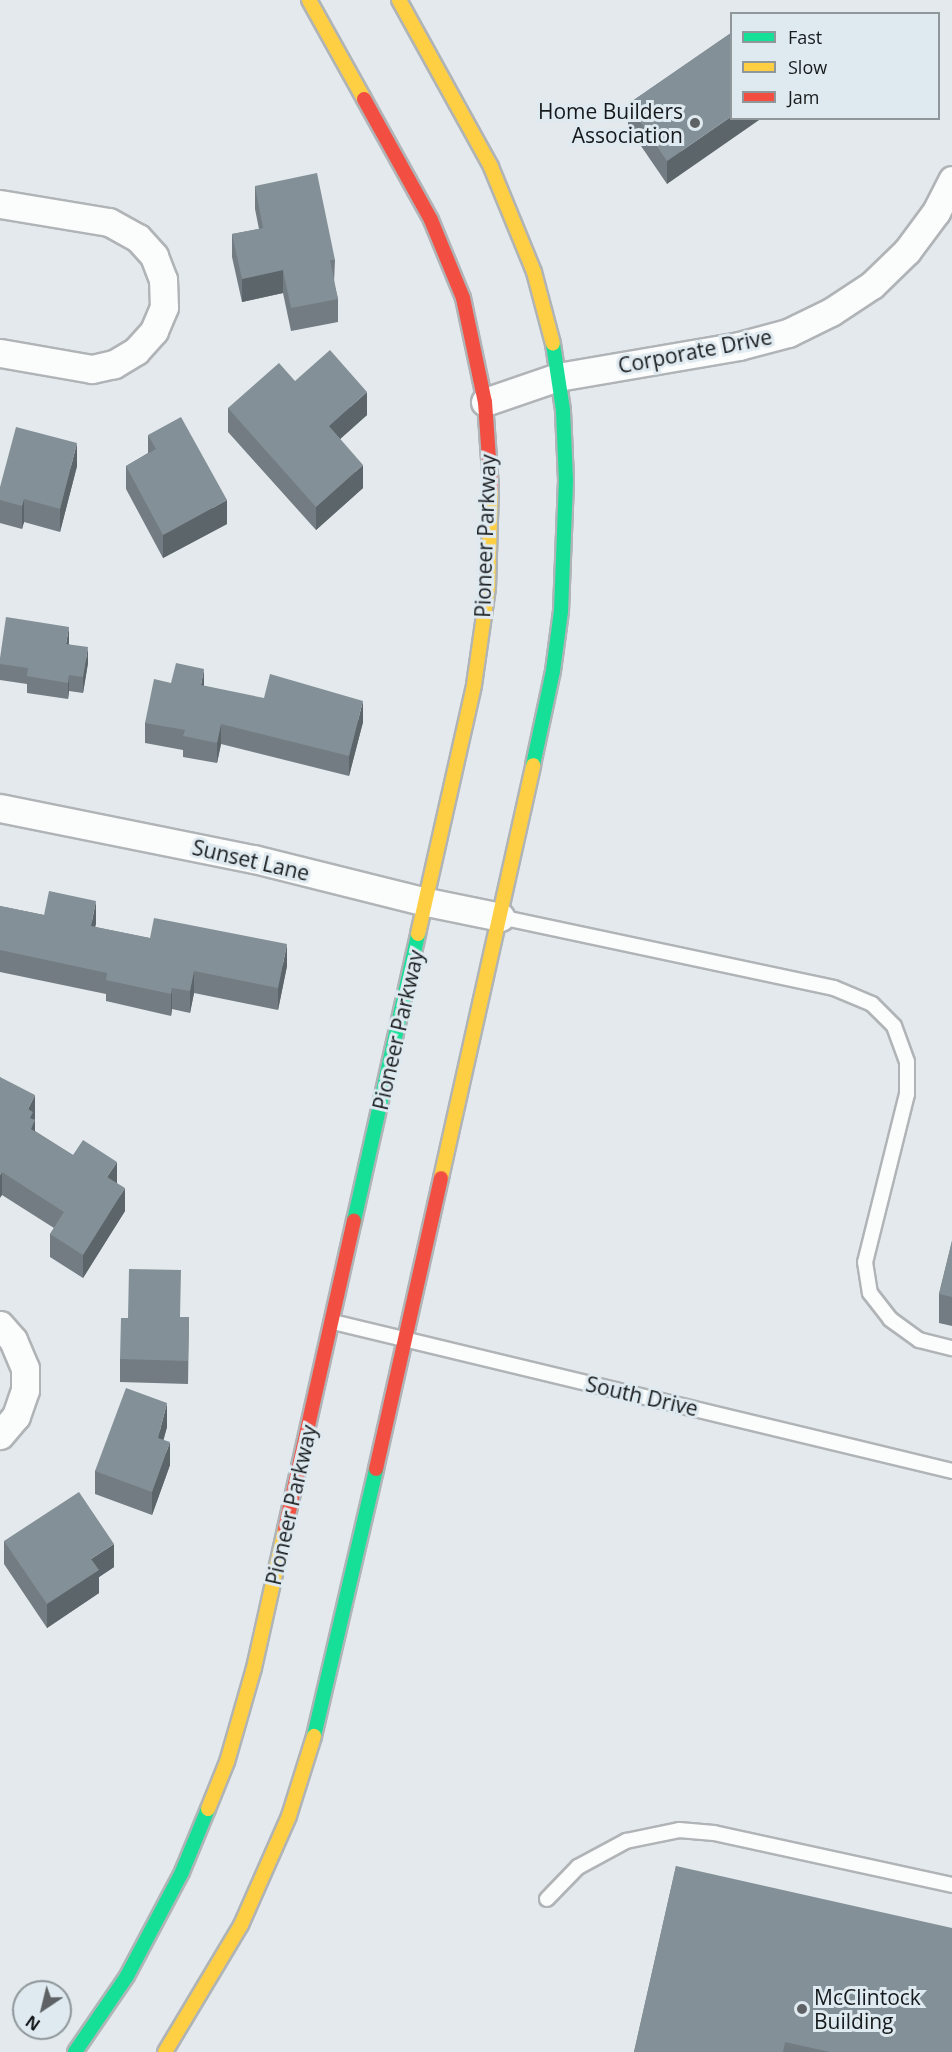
<!DOCTYPE html>
<style>
body{margin:0}
#map{position:relative;width:952px;height:2052px;overflow:hidden;background:#e3e9ec;font-family:"Open Sans",sans-serif}
div>[style]{position:absolute}
[style*='--x']{left:calc(var(--x)*1px);top:calc(var(--y)*1px);width:calc(var(--w)*1px);rotate:calc(var(--a)*1deg)}
.roads{filter:drop-shadow(2px 0 #b0b4b7) drop-shadow(-2px 0 #b0b4b7) drop-shadow(0 2px #b0b4b7) drop-shadow(0 -2px #b0b4b7)}
.lane>*{height:14px;margin:-7px;padding:0 7px;transform-origin:7px;border-radius:7px;background:#fbfcfc}
.street>*{height:27px;margin:-13.5px;padding:0 13.5px;transform-origin:13.5px;border-radius:13.5px;background:#fbfcfc}
.fast>*{height:14px;margin:-7px;padding:0 7px;transform-origin:7px;border-radius:7px;background:#16e098}
.slow>*{height:14px;margin:-7px;padding:0 7px;transform-origin:7px;border-radius:7px;background:#ffcf43}
.jam>*{height:14px;margin:-7px;padding:0 7px;transform-origin:7px;border-radius:7px;background:#f24e42}
.wall>*{inset:0;background:#727c82}
.shaded-wall>*{inset:0;background:#5c656a}
.building>*{inset:0;background:#849097}
.dots>*{width:16px;height:16px;translate:-50% -50%;box-sizing:border-box;border:3px solid #dfeaf0;border-radius:50%}
span{translate:-50% -50%;white-space:nowrap;text-align:center;line-height:1.15;-webkit-text-stroke:6px #dfeaf0;paint-order:stroke}
.poi-label{font-size:21px;color:#161a1c}
.right{translate:-100% -50%;text-align:right}
.left{translate:0 -50%;text-align:left}
.street-label{font-size:21px;color:#161a1c}
.legend{position:absolute;left:730px;top:12px;width:210px;height:108px;box-sizing:border-box;background:#dfeaf0;border:2px solid #8f979b;margin:0;padding:8px 10px;list-style:none;font-size:18px;color:#161a1c}
.legend li{display:flex;align-items:center;gap:12px;height:30px}
.legend b{width:30px;border:2px solid #8f979b}
.north{position:absolute;left:12px;top:1980px;width:60px;height:60px;box-sizing:border-box;background:#dfeaf0;border:2px solid #8f979b;border-radius:50%;rotate:215deg;font-size:16px;font-weight:700;line-height:24px;text-align:center;color:#161a1c}
.north::after{content:'';display:block;margin:auto;width:21px;height:27px;background:#5e6265;clip-path:polygon(50% 0,100% 100%,50% 72%,0 100%)}
</style>
<div id="map">
<div class="roads">
<div class="lane">
<i style="--x:500;--y:917;--w:341;--a:12"></i>
<i style="--x:834;--y:988;--w:41;--a:22.8"></i>
<i style="--x:872;--y:1004;--w:31;--a:45"></i>
<i style="--x:894;--y:1026;--w:38;--a:70"></i>
<i style="--x:907;--y:1062;--w:32;--a:90"></i>
<i style="--x:907;--y:1094;--w:173;--a:104"></i>
<i style="--x:865;--y:1262;--w:31;--a:81"></i>
<i style="--x:870;--y:1293;--w:33;--a:52"></i>
<i style="--x:890;--y:1319;--w:36;--a:36"></i>
<i style="--x:919;--y:1340;--w:34;--a:14"></i>
<i style="--x:333;--y:1322;--w:637;--a:13.53"></i>
<i style="--x:547;--y:1899;--w:45;--a:-45.9"></i>
<i style="--x:578;--y:1867;--w:55;--a:-28.4"></i>
<i style="--x:626;--y:1841;--w:54;--a:-11.7"></i>
<i style="--x:679;--y:1830;--w:35;--a:5"></i>
<i style="--x:714;--y:1833;--w:244;--a:12.3"></i>
</div>
<div class="street">
<i style="--x:0;--y:204;--w:110;--a:9.4"></i>
<i style="--x:109;--y:222;--w:33;--a:29"></i>
<i style="--x:138;--y:238;--w:24;--a:48"></i>
<i style="--x:154;--y:256;--w:25;--a:69"></i>
<i style="--x:163;--y:279;--w:28;--a:88"></i>
<i style="--x:164;--y:307;--w:26;--a:113"></i>
<i style="--x:154;--y:331;--w:27;--a:132"></i>
<i style="--x:136;--y:351;--w:26;--a:149"></i>
<i style="--x:114;--y:364;--w:23;--a:167"></i>
<i style="--x:92;--y:369;--w:93;--a:-170.1"></i>
<i style="--x:485;--y:402;--w:77;--a:-18.9"></i>
<i style="--x:558;--y:377;--w:184;--a:-9.7"></i>
<i style="--x:739;--y:346;--w:51;--a:-14.9"></i>
<i style="--x:788;--y:333;--w:48;--a:-26"></i>
<i style="--x:831;--y:312;--w:49;--a:-33.4"></i>
<i style="--x:872;--y:285;--w:49;--a:-44.2"></i>
<i style="--x:907;--y:251;--w:49;--a:-53.4"></i>
<i style="--x:936;--y:212;--w:36;--a:-63"></i>
<i style="--x:0;--y:808;--w:259;--a:11.4"></i>
<i style="--x:254;--y:859;--w:178;--a:14"></i>
<i style="--x:427;--y:902;--w:75;--a:11.6"></i>
<i style="--x:0;--y:1325;--w:20;--a:49"></i>
<i style="--x:13;--y:1340;--w:30;--a:67"></i>
<i style="--x:25;--y:1368;--w:22;--a:90"></i>
<i style="--x:25;--y:1390;--w:28;--a:109"></i>
<i style="--x:16;--y:1416;--w:25;--a:130"></i>
</div>
<div class="fast">
<i style="--x:533;--y:765;--w:96;--a:-78"></i>
<i style="--x:553;--y:671;--w:61;--a:-82.4"></i>
<i style="--x:561;--y:611;--w:131;--a:-87.8"></i>
<i style="--x:566;--y:480;--w:70;--a:-92.5"></i>
<i style="--x:563;--y:410;--w:67;--a:-98.6"></i>
<i style="--x:354;--y:1221;--w:294;--a:-77.4"></i>
<i style="--x:314;--y:1736;--w:274;--a:-76.9"></i>
<i style="--x:75;--y:2052;--w:92;--a:-55.6"></i>
<i style="--x:127;--y:1976;--w:118;--a:-62.1"></i>
<i style="--x:182;--y:1872;--w:68;--a:-67.6"></i>
</div>
<div class="slow">
<i style="--x:309;--y:0;--w:113;--a:60.9"></i>
<i style="--x:399;--y:0;--w:191;--a:61.1"></i>
<i style="--x:491;--y:167;--w:113;--a:67.7"></i>
<i style="--x:534;--y:272;--w:74;--a:75.2"></i>
<i style="--x:418;--y:934;--w:255;--a:-77.3"></i>
<i style="--x:474;--y:685;--w:98;--a:-81.8"></i>
<i style="--x:488;--y:588;--w:100;--a:-88.3"></i>
<i style="--x:441;--y:1178;--w:423;--a:-77.4"></i>
<i style="--x:208;--y:1809;--w:51;--a:-68"></i>
<i style="--x:227;--y:1762;--w:98;--a:-74"></i>
<i style="--x:254;--y:1668;--w:142;--a:-77.4"></i>
<i style="--x:165;--y:2052;--w:148;--a:-59.1"></i>
<i style="--x:241;--y:1925;--w:119;--a:-66.2"></i>
<i style="--x:289;--y:1816;--w:84;--a:-72.6"></i>
</div>
<div class="jam">
<i style="--x:364;--y:99;--w:138;--a:61"></i>
<i style="--x:431;--y:220;--w:84;--a:67.7"></i>
<i style="--x:463;--y:298;--w:106;--a:78.1"></i>
<i style="--x:485;--y:402;--w:86;--a:86"></i>
<i style="--x:376;--y:1469;--w:298;--a:-77.4"></i>
<i style="--x:285;--y:1529;--w:316;--a:-77.4"></i>
</div>
</div>
<div class="wall">
<i style="clip-path:polygon(731px 33px,667px 184px,628px 127px,628px 104px)"></i>
<i style="clip-path:polygon(255px 186px,335px 260px,334px 283px,338px 299px,338px 322px,291px 331px,283px 293px,242px 302px,232px 257px,232px 234px,259px 229px,255px 209px)"></i>
<i style="clip-path:polygon(295px 381px,367px 415px,340px 439px,363px 488px,316px 530px,228px 432px,228px 408px)"></i>
<i style="clip-path:polygon(148px 435px,227px 524px,163px 558px,126px 489px,126px 466px,148px 453px)"></i>
<i style="clip-path:polygon(77px 466px,60px 532px,24px 522px,22px 529px,0 523px,0 487px)"></i>
<i style="clip-path:polygon(69px 644px,88px 663px,83px 693px,69px 691px,68px 699px,27px 693px,27px 684px,0 680px,0 658px)"></i>
<i style="clip-path:polygon(171px 683px,204px 686px,363px 722px,349px 776px,221px 744px,217px 763px,183px 757px,183px 750px,145px 743px,145px 723px)"></i>
<i style="clip-path:polygon(0 906px,44px 915px,96px 923px,95px 927px,287px 966px,278px 1010px,194px 993px,190px 1013px,172px 1009px,171px 1016px,106px 1001px,106px 994px,0 972px)"></i>
<i style="clip-path:polygon(0 1077px,35px 1118px,35px 1131px,117px 1183px,125px 1211px,83px 1278px,50px 1257px,50px 1234px,54px 1228px,2px 1195px)"></i>
<i style="clip-path:polygon(952px 1241px,952px 1326px,939px 1323px,939px 1294px)"></i>
<i style="clip-path:polygon(180px 1317px,189px 1317px,188px 1384px,120px 1382px,120px 1359px)"></i>
<i style="clip-path:polygon(167px 1427px,163px 1439px,170px 1465px,152px 1515px,95px 1494px,95px 1471px)"></i>
<i style="clip-path:polygon(4px 1541px,114px 1567px,99px 1577px,99px 1593px,47px 1628px,4px 1564px)"></i>
<i style="clip-path:polygon(676px 1866px,952px 2052px,634px 2052px)"></i>
</div>
<div class="shaded-wall">
<i style="clip-path:polygon(732px 116px,732px 118px,762px 118px,667px 184px,667px 161px)"></i>
<i style="clip-path:polygon(283px 270px,283px 293px,242px 302px,242px 279px)"></i>
<i style="clip-path:polygon(367px 392px,367px 415px,329px 449px,329px 426px)"></i>
<i style="clip-path:polygon(77px 443px,77px 466px,60px 532px,60px 509px)"></i>
<i style="clip-path:polygon(363px 465px,363px 488px,316px 530px,316px 507px)"></i>
<i style="clip-path:polygon(24px 499px,24px 522px,22px 529px,22px 506px)"></i>
<i style="clip-path:polygon(227px 500px,227px 524px,163px 558px,163px 535px)"></i>
<i style="clip-path:polygon(69px 627px,69px 643px,66px 660px,66px 644px)"></i>
<i style="clip-path:polygon(88px 647px,88px 663px,83px 693px,83px 677px)"></i>
<i style="clip-path:polygon(204px 669px,204px 689px,201px 685px)"></i>
<i style="clip-path:polygon(69px 675px,69px 691px,68px 699px,68px 683px)"></i>
<i style="clip-path:polygon(363px 701px,363px 722px,349px 776px,349px 756px)"></i>
<i style="clip-path:polygon(221px 724px,221px 744px,217px 763px,217px 743px)"></i>
<i style="clip-path:polygon(96px 901px,96px 923px,91px 948px,91px 926px)"></i>
<i style="clip-path:polygon(287px 944px,287px 966px,278px 1010px,278px 988px)"></i>
<i style="clip-path:polygon(194px 971px,194px 993px,190px 1013px,190px 991px)"></i>
<i style="clip-path:polygon(172px 988px,172px 1009px,171px 1016px,171px 994px)"></i>
<i style="clip-path:polygon(35px 1095px,35px 1118px,33px 1123px,35px 1120px,35px 1143px,31px 1152px,28px 1109px)"></i>
<i style="clip-path:polygon(117px 1162px,117px 1185px,107px 1177px)"></i>
<i style="clip-path:polygon(2px 1172px,2px 1195px,0 1198px,0 1175px)"></i>
<i style="clip-path:polygon(125px 1188px,125px 1211px,83px 1278px,83px 1255px)"></i>
<i style="clip-path:polygon(167px 1403px,167px 1427px,158px 1461px,158px 1438px)"></i>
<i style="clip-path:polygon(170px 1442px,170px 1465px,152px 1515px,152px 1492px)"></i>
<i style="clip-path:polygon(114px 1544px,114px 1567px,99px 1577px,99px 1593px,47px 1628px,47px 1604px,91px 1559px)"></i>
</div>
<div class="building">
<i style="clip-path:polygon(731px 33px,732px 116px,667px 161px,628px 104px)"></i>
<i style="clip-path:polygon(317px 173px,335px 260px,330px 260px,338px 299px,291px 308px,283px 270px,242px 279px,232px 234px,263px 228px,255px 186px)"></i>
<i style="clip-path:polygon(330px 350px,367px 392px,329px 426px,363px 465px,316px 507px,228px 408px,279px 363px,295px 381px)"></i>
<i style="clip-path:polygon(181px 417px,227px 500px,163px 535px,126px 466px,156px 449px,148px 435px)"></i>
<i style="clip-path:polygon(16px 427px,77px 443px,60px 509px,24px 499px,22px 506px,0 500px,0 487px)"></i>
<i style="clip-path:polygon(6px 617px,69px 627px,66px 644px,88px 647px,83px 677px,69px 675px,68px 683px,27px 676px,28px 668px,0 664px,0 658px)"></i>
<i style="clip-path:polygon(176px 663px,204px 669px,201px 685px,264px 698px,270px 674px,363px 701px,349px 756px,221px 724px,217px 743px,183px 736px,185px 730px,145px 723px,154px 679px,171px 683px)"></i>
<i style="clip-path:polygon(49px 891px,96px 901px,91px 926px,150px 938px,154px 918px,287px 944px,278px 988px,194px 971px,190px 991px,172px 988px,171px 994px,106px 980px,107px 973px,0 950px,0 906px,44px 915px)"></i>
<i style="clip-path:polygon(0 1077px,35px 1095px,28px 1109px,33px 1112px,30px 1118px,35px 1120px,31px 1129px,73px 1155px,83px 1140px,117px 1162px,107px 1177px,125px 1188px,83px 1255px,50px 1234px,64px 1212px,2px 1172px,0 1175px)"></i>
<i style="clip-path:polygon(952px 1241px,952px 1297px,939px 1294px)"></i>
<i style="clip-path:polygon(129px 1269px,181px 1270px,180px 1317px,189px 1317px,188px 1361px,120px 1359px,121px 1318px,128px 1318px)"></i>
<i style="clip-path:polygon(126px 1388px,167px 1403px,158px 1438px,170px 1442px,152px 1492px,95px 1471px)"></i>
<i style="clip-path:polygon(79px 1492px,114px 1544px,91px 1559px,99px 1570px,47px 1604px,4px 1541px)"></i>
<i style="clip-path:polygon(676px 1866px,952px 1928px,952px 2052px,830px 2052px,785px 2042px,783px 2052px,634px 2052px)"></i>
</div>
<div class="dots">
<i style="left:695px;top:123px;background:#5e6265"></i>
<i style="left:802px;top:2009px;background:#5e6265"></i>
</div>
<div class="poi-label">
<span class="right" style="left:683px;top:123px">Home Builders<br>Association</span>
<span class="left" style="left:814px;top:2009px">McClintock<br>Building</span>
</div>
<div class="street-label">
<span style="left:695px;top:351px;rotate:-11deg">Corporate Drive</span>
<span style="left:485px;top:536px;rotate:-88deg">Pioneer Parkway</span>
<span style="left:251px;top:860px;rotate:13deg">Sunset Lane</span>
<span style="left:398px;top:1030px;rotate:-77deg">Pioneer Parkway</span>
<span style="left:642px;top:1396px;rotate:13deg">South Drive</span>
<span style="left:291px;top:1505px;rotate:-77deg">Pioneer Parkway</span>
</div>
<ul class="legend">
<li><b style="height:8px;background:#16e098"></b>Fast</li>
<li><b style="height:8px;background:#ffcf43"></b>Slow</li>
<li><b style="height:8px;background:#f24e42"></b>Jam</li>
</ul>
<div class="north">N</div>
</div>
